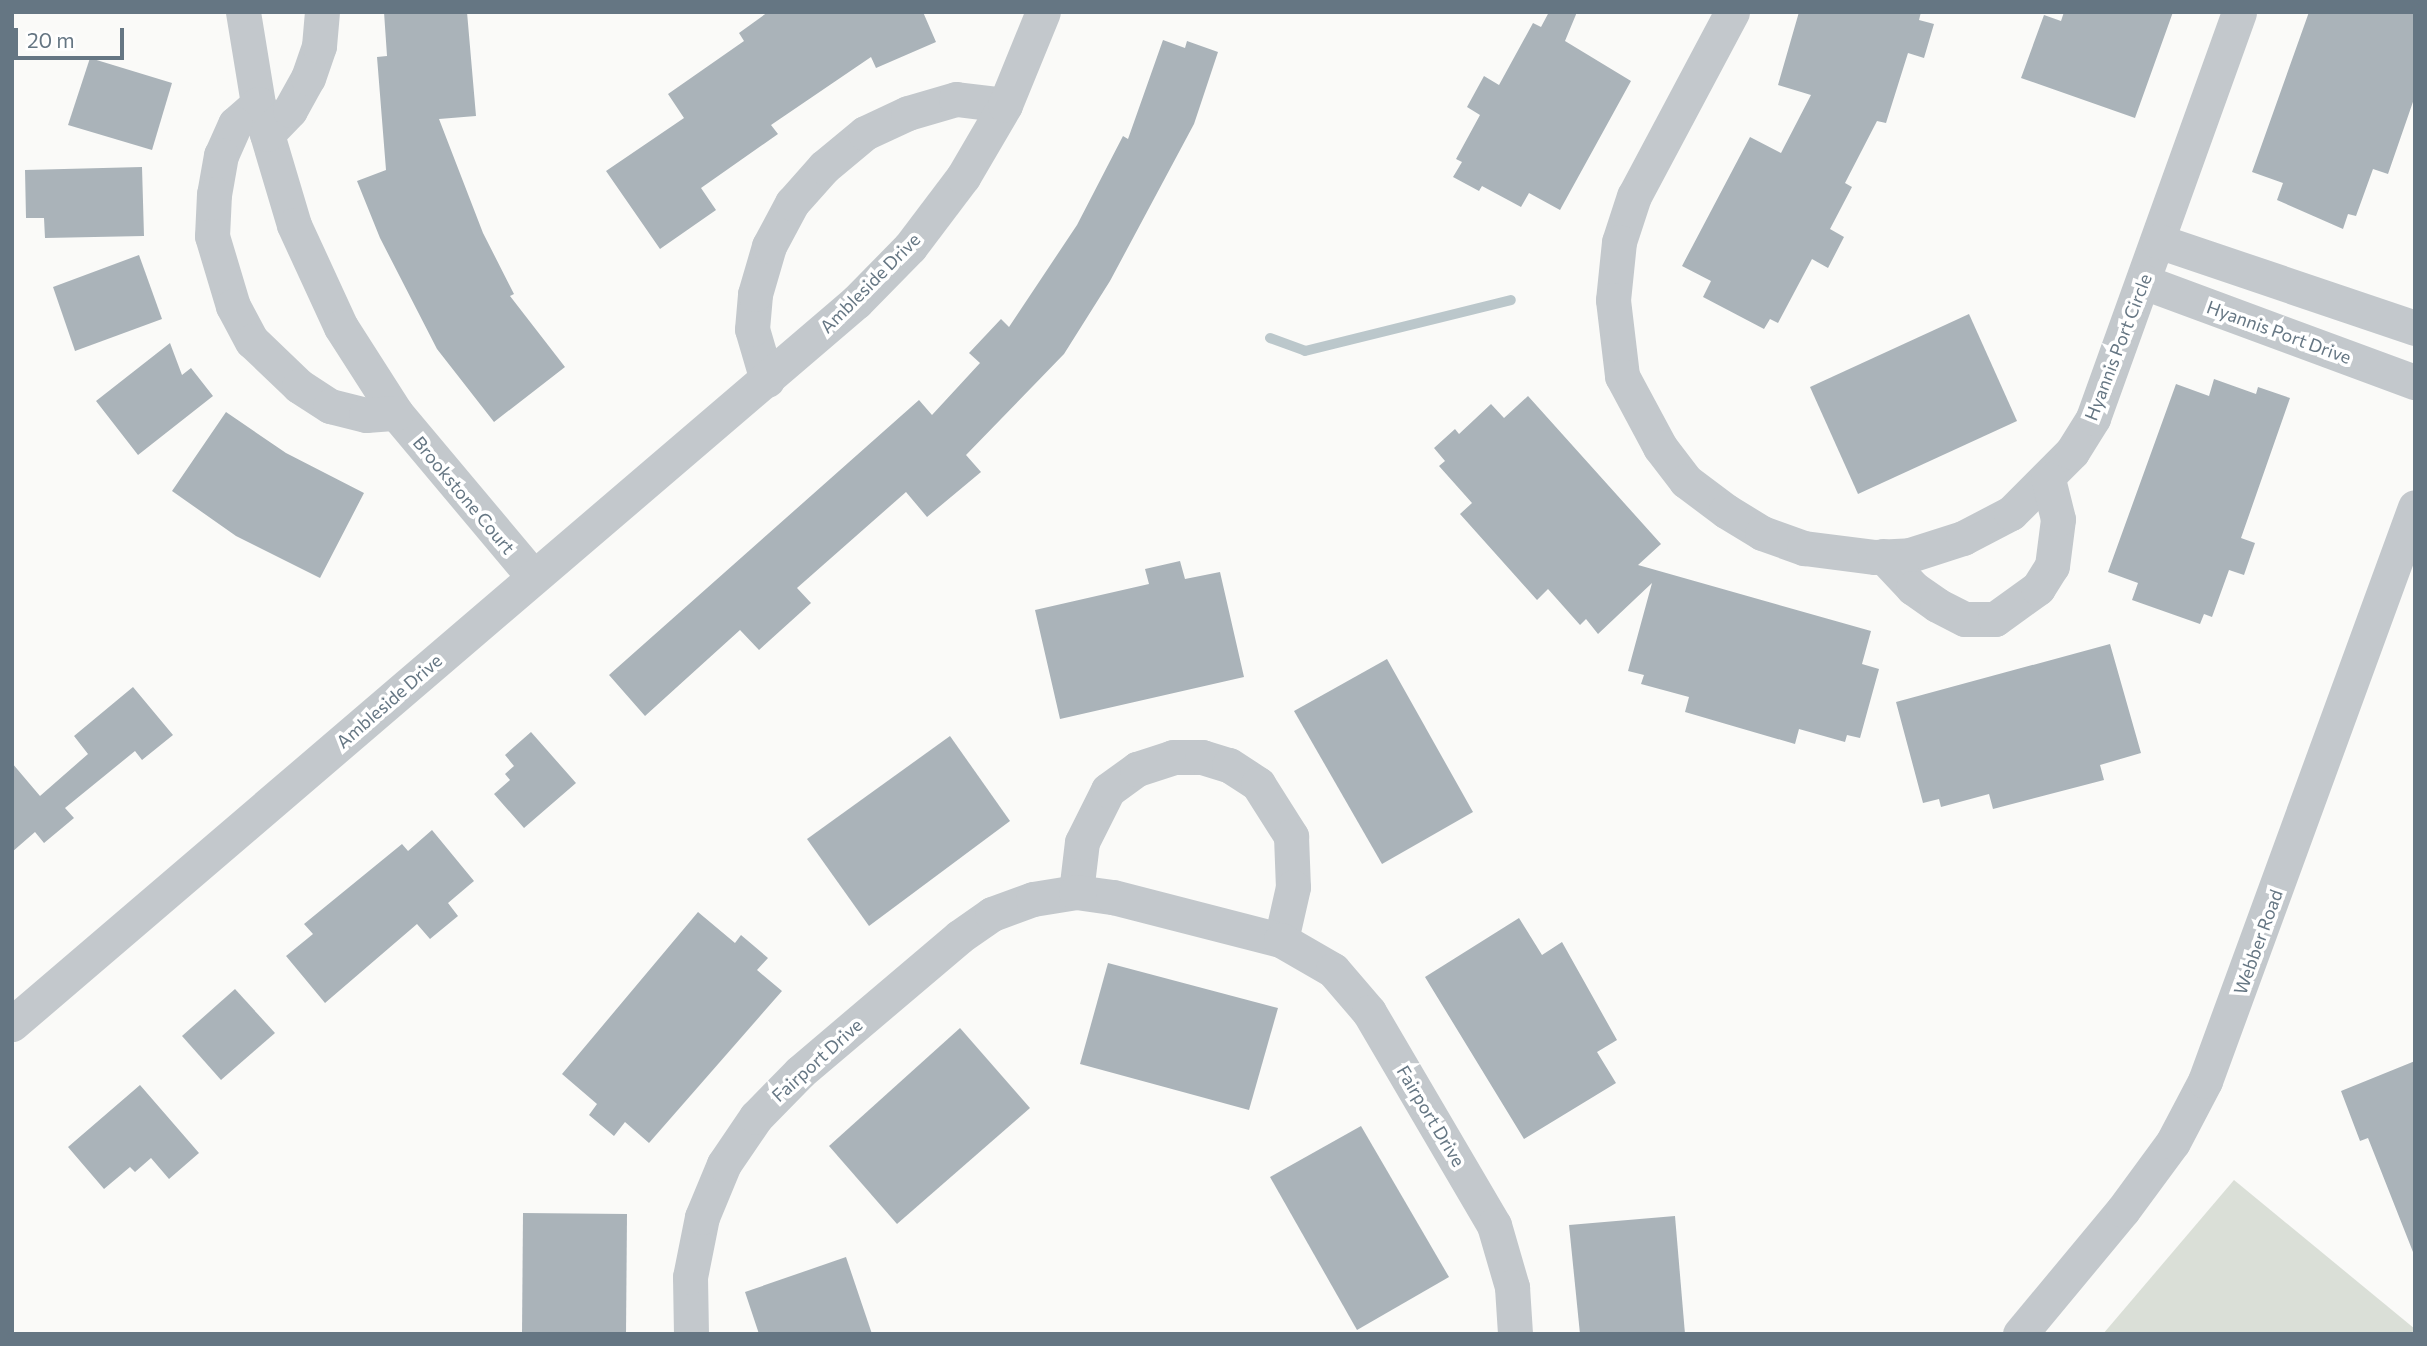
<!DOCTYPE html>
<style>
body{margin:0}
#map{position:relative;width:2427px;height:1346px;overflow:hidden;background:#fafaf8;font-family:Commissioner,sans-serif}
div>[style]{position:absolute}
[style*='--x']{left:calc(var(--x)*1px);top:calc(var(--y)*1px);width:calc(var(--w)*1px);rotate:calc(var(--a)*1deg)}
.green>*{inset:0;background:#dadfd7}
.stream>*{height:10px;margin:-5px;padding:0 5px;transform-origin:5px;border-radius:5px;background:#bbc7cb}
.building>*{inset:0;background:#aab3b9}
.street>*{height:35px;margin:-17.5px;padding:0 17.5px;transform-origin:17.5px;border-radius:17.5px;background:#c3c8cc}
span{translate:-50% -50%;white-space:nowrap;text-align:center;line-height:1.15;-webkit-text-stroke:7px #fff;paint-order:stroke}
.street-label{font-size:18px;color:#657683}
.frame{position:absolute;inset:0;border:14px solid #657683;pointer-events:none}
.scale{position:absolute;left:14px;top:28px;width:110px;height:32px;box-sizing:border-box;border:4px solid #657683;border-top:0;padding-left:9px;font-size:21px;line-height:24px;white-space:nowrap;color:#657683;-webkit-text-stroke:5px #fff;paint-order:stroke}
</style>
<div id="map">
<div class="green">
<i style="clip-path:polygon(2234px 1180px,2415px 1329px,2415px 1334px,2103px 1334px)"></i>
</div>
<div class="stream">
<i style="--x:1270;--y:338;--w:37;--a:20"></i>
<i style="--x:1305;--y:351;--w:212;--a:-13.9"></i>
</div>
<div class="building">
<i style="clip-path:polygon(384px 12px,467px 12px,476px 116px,439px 119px,483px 233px,514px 294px,510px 296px,565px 367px,494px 422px,437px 349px,380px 238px,357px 181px,386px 170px,377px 57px,387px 56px)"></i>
<i style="clip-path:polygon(768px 12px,923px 12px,936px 42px,876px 68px,871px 57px,771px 125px,778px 134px,701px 188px,716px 210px,660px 249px,606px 171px,684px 118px,668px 94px,744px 41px,739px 33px)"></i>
<i style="clip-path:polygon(1549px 12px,1577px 12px,1565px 41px,1631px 81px,1560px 210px,1529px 193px,1521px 207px,1482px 186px,1479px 191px,1453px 177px,1462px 162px,1456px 159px,1480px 115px,1467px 107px,1484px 76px,1499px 85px,1533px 23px,1541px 27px)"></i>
<i style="clip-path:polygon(1799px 12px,1921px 12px,1919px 20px,1934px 24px,1924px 58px,1908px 53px,1886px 123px,1877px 121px,1845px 183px,1852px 187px,1830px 229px,1844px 237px,1828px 268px,1812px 259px,1778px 323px,1770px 319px,1764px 329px,1703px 297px,1711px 281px,1682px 266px,1750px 137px,1781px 153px,1811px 95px,1778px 85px)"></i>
<i style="clip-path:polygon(2064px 12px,2173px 12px,2135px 118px,2021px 78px,2044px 15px,2061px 21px)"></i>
<i style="clip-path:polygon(2309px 12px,2415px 12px,2415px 96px,2388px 174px,2373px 169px,2356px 216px,2348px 214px,2343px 229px,2277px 200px,2283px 183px,2252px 172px)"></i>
<i style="clip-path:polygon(1163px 40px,1185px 48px,1187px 41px,1218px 52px,1194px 124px,1110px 281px,1064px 354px,966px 455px,981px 472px,927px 517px,906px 492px,797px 588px,811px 603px,759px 650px,740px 630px,645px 716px,609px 675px,919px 400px,932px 415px,980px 363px,969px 353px,1001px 319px,1009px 327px,1077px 225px,1123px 136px,1128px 139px)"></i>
<i style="clip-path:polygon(90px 58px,172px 83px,152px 150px,68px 125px)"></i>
<i style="clip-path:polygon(142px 167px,144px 236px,45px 238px,44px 218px,26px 218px,25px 170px)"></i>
<i style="clip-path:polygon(139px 255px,162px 319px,75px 351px,53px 287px)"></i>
<i style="clip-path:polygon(1969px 314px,2017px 421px,1858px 494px,1810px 387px)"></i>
<i style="clip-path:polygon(170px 343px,182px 375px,191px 368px,213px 396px,138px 455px,96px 401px)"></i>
<i style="clip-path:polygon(2214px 379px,2256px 394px,2258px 387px,2290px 398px,2241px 538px,2255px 543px,2244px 575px,2229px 570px,2212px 617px,2204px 614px,2200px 624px,2132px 600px,2138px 583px,2108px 572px,2176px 384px,2209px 396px)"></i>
<i style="clip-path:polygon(1528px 396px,1661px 544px,1638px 565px,1871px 631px,1862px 664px,1879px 669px,1860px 738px,1847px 735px,1845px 742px,1799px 729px,1795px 744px,1685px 712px,1689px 697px,1641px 684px,1644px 675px,1628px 671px,1652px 583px,1598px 634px,1586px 619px,1580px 625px,1548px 589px,1537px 600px,1460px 514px,1472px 503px,1439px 466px,1445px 461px,1434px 448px,1455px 429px,1459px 434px,1491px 404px,1504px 418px)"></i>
<i style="clip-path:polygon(226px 412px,286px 453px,364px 493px,320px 578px,236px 536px,172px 491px)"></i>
<i style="clip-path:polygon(1180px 561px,1185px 579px,1220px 572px,1244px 677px,1060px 719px,1035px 610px,1149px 584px,1145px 569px)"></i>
<i style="clip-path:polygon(2110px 644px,2141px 753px,2100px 765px,2104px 780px,1993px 809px,1989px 794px,1941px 807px,1939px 799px,1923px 803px,1896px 702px)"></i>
<i style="clip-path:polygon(1387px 659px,1473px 812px,1382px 864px,1294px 711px)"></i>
<i style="clip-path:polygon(133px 687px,173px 735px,142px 760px,135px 751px,65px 808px,74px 818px,44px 843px,35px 832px,12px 852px,12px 763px,40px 796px,88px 754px,74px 736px)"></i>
<i style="clip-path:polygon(531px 732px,576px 783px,524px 828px,494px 794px,510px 780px,505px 774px,514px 766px,505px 755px)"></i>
<i style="clip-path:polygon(950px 736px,1010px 821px,869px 926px,807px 839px)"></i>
<i style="clip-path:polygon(432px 830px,474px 881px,448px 903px,458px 916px,430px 939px,417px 924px,325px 1003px,286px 956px,313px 934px,304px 924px,402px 844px,408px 851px)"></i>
<i style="clip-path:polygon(698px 912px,735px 943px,741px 935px,768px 958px,757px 970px,782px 991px,649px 1143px,625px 1122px,614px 1136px,589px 1115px,597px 1104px,562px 1074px)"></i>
<i style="clip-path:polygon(1519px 918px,1542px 955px,1562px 942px,1617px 1040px,1597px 1052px,1616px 1083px,1524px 1139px,1425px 977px)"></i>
<i style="clip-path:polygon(1108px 963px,1278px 1008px,1249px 1110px,1080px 1064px)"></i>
<i style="clip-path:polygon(235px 989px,275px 1033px,221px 1080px,182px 1036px)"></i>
<i style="clip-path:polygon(960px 1028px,1030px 1108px,897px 1224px,829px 1146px)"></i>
<i style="clip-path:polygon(2415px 1061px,2415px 1251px,2413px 1252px,2368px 1138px,2360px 1141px,2341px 1091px)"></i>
<i style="clip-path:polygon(140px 1085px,199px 1153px,169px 1179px,151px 1158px,135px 1172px,130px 1167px,104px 1189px,68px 1147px)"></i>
<i style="clip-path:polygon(1361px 1126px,1449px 1277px,1357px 1330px,1270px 1177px)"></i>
<i style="clip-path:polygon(523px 1213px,627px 1214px,626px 1334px,522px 1334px)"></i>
<i style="clip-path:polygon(1675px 1216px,1685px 1334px,1580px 1334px,1569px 1225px)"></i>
<i style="clip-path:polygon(846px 1257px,872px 1334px,759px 1334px,745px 1292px)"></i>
</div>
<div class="street">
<i style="--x:243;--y:12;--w:93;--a:80.7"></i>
<i style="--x:258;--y:104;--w:126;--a:73.4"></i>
<i style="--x:294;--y:225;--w:112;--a:65.3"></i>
<i style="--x:341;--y:327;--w:102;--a:57.4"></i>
<i style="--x:396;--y:413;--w:213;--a:50"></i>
<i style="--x:1732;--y:12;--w:208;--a:118"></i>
<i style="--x:1634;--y:196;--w:48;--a:108.1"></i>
<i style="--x:1619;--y:242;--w:58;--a:95.9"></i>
<i style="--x:1613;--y:300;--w:77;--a:83.2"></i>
<i style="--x:1622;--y:376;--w:81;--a:61.8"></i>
<i style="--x:1660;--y:447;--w:43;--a:52.6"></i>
<i style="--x:1686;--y:481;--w:50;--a:36.9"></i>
<i style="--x:1726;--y:511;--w:42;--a:31.4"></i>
<i style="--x:1762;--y:533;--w:45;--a:19.7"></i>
<i style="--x:1804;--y:548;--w:72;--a:7.2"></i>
<i style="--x:1875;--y:557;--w:35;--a:-3"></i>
<i style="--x:1910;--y:555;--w:56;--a:-17.8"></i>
<i style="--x:1963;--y:538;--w:54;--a:-27.5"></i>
<i style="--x:2011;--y:513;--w:86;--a:-45"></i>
<i style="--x:2072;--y:452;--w:40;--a:-58"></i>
<i style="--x:2093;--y:418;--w:431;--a:-70.2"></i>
<i style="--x:258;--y:104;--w:30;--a:139"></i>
<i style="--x:235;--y:124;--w:34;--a:114"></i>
<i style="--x:221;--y:155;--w:40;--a:100"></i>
<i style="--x:214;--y:194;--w:42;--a:92.7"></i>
<i style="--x:212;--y:236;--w:73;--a:73.3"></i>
<i style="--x:233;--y:306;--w:40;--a:62"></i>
<i style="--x:252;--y:341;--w:65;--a:43.8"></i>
<i style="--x:299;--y:386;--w:37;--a:33"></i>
<i style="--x:330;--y:406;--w:37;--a:14"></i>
<i style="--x:366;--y:415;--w:30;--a:-4"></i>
<i style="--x:267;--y:134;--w:33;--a:-46"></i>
<i style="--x:290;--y:110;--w:37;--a:-61"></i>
<i style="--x:308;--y:78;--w:34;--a:-71"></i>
<i style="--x:319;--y:46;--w:34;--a:-85"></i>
<i style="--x:2158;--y:241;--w:271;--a:18.7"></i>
<i style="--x:2144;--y:282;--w:289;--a:20.3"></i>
<i style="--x:767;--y:380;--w:53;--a:-106.4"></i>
<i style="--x:752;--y:329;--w:35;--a:-85"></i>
<i style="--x:755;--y:294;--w:50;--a:-73.7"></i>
<i style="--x:769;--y:246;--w:49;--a:-61.9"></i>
<i style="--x:792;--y:203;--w:48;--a:-48.4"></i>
<i style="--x:824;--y:167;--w:53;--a:-39.7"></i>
<i style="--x:865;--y:133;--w:47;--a:-24.9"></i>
<i style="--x:908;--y:113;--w:50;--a:-16.3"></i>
<i style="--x:956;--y:99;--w:49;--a:7"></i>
<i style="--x:1883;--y:556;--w:44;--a:46.8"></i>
<i style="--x:1913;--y:588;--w:29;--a:35"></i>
<i style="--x:1937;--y:605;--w:31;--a:27"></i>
<i style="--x:1965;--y:619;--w:30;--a:0"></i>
<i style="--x:1995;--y:619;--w:53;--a:-35.8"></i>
<i style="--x:2038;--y:588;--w:26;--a:-58"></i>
<i style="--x:2052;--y:566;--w:47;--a:-82.7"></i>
<i style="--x:2058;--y:519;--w:41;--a:-104"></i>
<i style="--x:1076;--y:892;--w:50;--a:-83.2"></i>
<i style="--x:1082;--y:842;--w:58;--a:-63.4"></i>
<i style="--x:1108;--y:790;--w:36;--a:-36"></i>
<i style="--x:1137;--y:769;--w:38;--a:-18"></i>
<i style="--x:1173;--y:757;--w:29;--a:0"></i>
<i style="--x:1202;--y:757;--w:28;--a:17"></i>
<i style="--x:1229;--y:765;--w:35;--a:33"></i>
<i style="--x:1258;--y:784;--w:62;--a:57.6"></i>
<i style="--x:1291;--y:836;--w:51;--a:87.8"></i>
<i style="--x:1293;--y:887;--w:54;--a:102.8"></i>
<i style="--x:12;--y:1024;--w:1111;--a:-40.55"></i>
<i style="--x:856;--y:302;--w:77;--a:-45.5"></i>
<i style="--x:910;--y:247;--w:88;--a:-52.9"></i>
<i style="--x:963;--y:177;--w:83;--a:-59.7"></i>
<i style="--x:1005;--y:105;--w:100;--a:-67.8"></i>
<i style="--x:691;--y:1334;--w:57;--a:-91"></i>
<i style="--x:690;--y:1277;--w:61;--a:-78.7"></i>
<i style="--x:702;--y:1217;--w:57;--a:-67.5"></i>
<i style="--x:724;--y:1164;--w:57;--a:-55.8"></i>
<i style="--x:756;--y:1117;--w:63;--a:-45.6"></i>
<i style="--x:800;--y:1072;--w:209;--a:-40.3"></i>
<i style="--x:959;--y:937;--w:40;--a:-34.9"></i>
<i style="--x:992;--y:914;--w:44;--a:-20.1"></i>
<i style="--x:1033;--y:899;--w:44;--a:-9.2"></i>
<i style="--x:1076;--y:892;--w:37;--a:8"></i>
<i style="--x:1113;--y:897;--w:173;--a:14.4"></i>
<i style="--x:1281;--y:940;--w:60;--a:30"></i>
<i style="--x:1333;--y:970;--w:55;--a:49.4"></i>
<i style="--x:1369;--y:1012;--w:247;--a:59.6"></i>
<i style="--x:1494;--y:1225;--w:65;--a:73.8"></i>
<i style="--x:1512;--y:1287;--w:47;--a:86.3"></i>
<i style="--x:2020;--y:1334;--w:161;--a:-50.3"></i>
<i style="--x:2123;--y:1210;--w:84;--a:-53.7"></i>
<i style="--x:2173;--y:1142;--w:69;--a:-62.3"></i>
<i style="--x:2205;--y:1081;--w:611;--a:-69.9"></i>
</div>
<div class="street-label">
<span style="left:870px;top:283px;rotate:-45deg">Ambleside Drive</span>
<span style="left:2279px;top:332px;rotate:20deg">Hyannis Port Drive</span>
<span style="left:2118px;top:347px;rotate:-69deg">Hyannis Port Circle</span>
<span style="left:464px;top:495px;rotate:50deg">Brookstone Court</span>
<span style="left:389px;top:701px;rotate:-41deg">Ambleside Drive</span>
<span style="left:2258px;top:942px;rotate:-70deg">Webber Road</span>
<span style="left:817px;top:1060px;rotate:-42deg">Fairport Drive</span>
<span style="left:1431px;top:1116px;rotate:59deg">Fairport Drive</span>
</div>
<div class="frame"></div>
<div class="scale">20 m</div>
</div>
